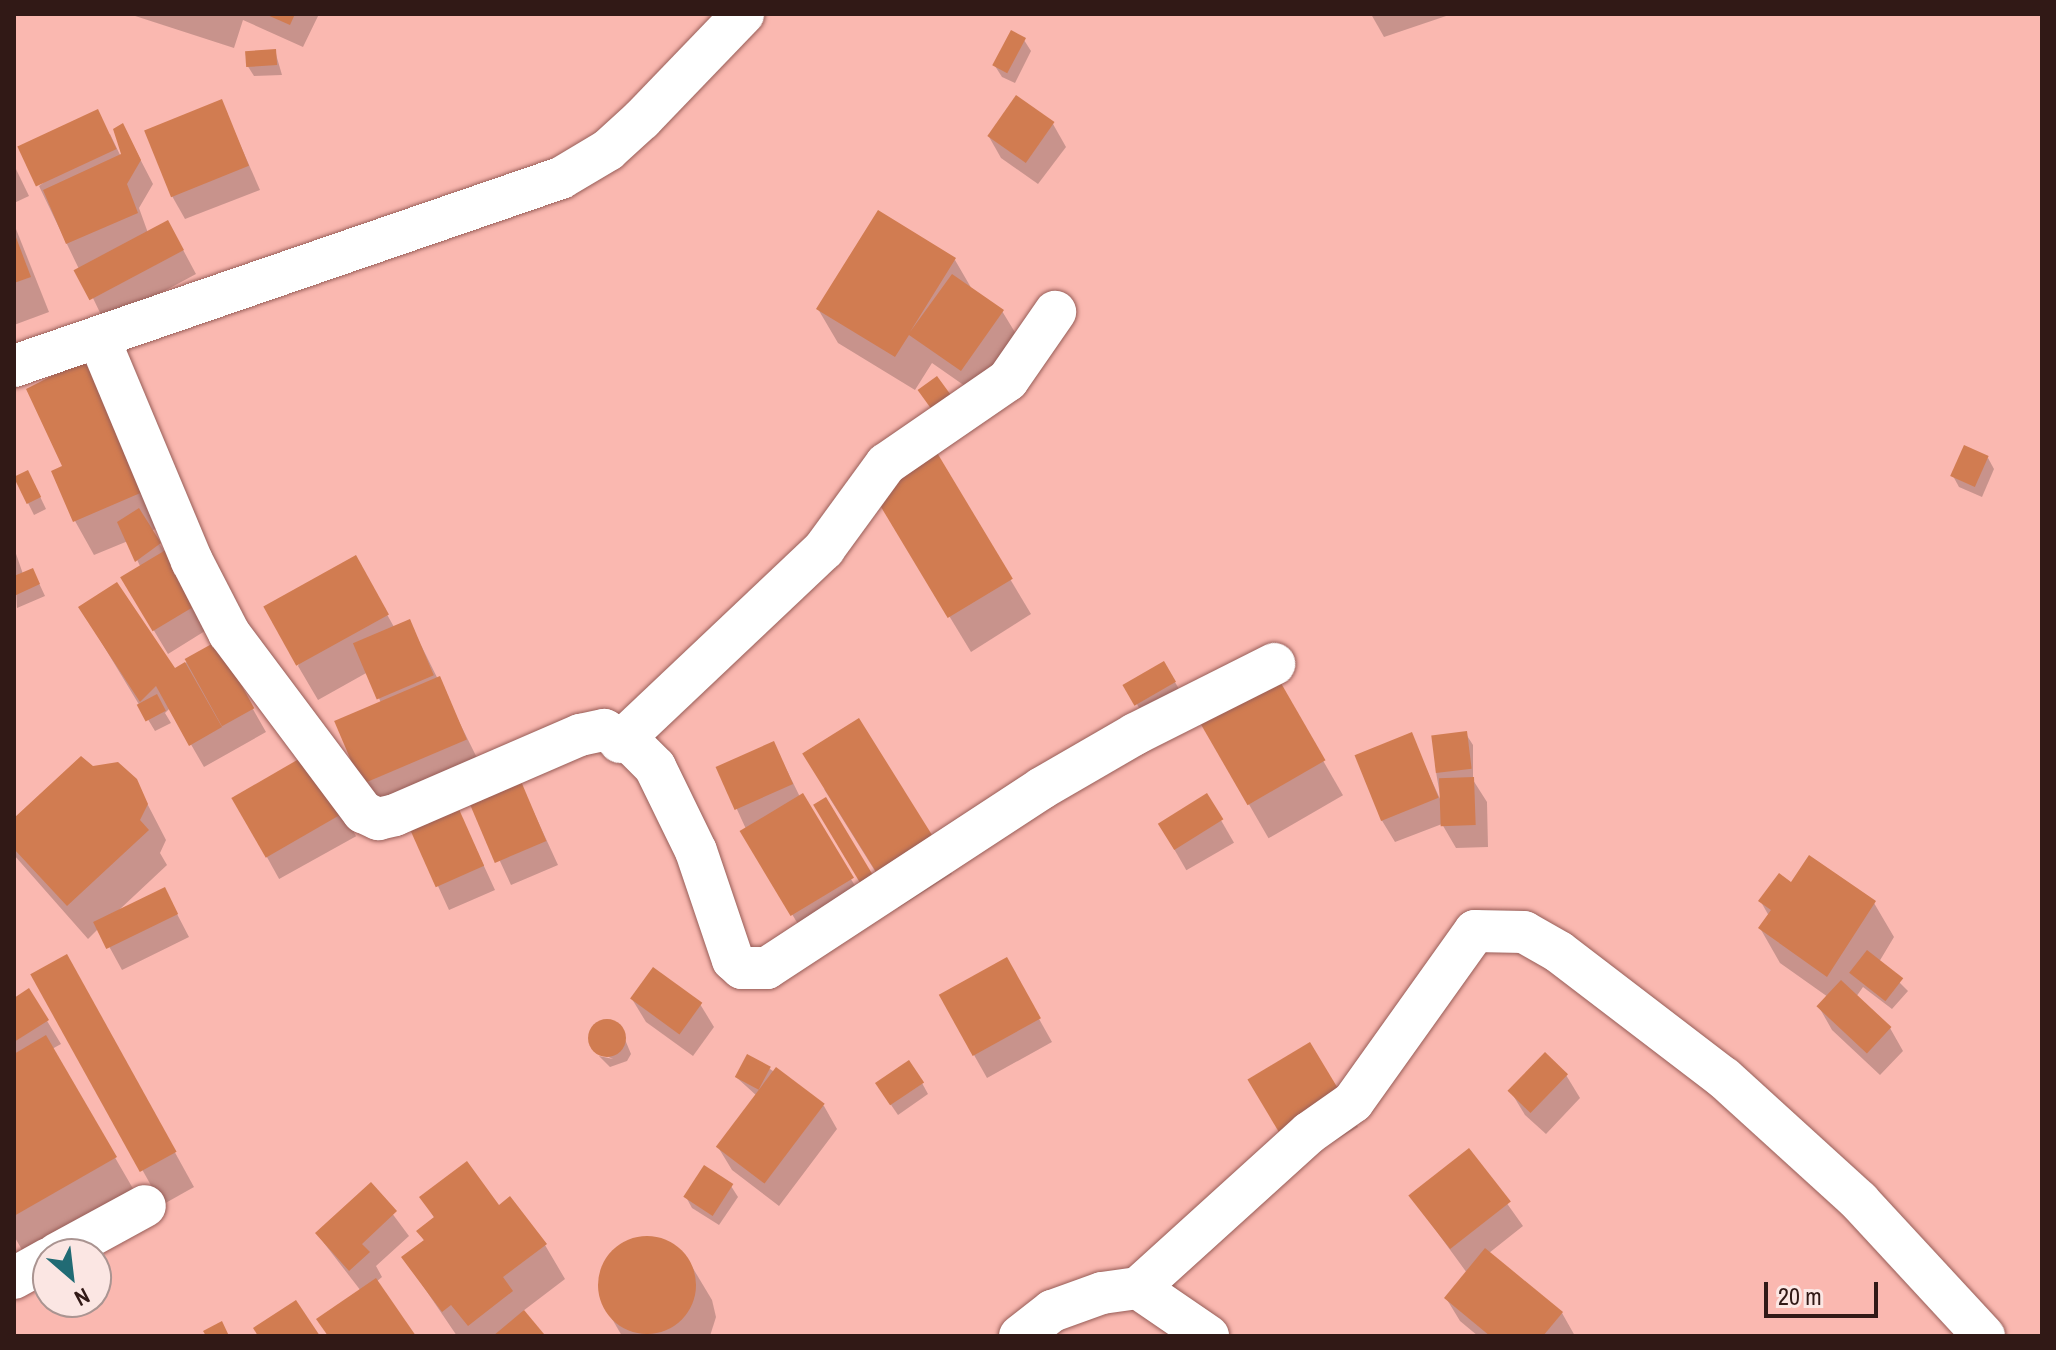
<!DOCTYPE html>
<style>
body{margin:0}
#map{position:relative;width:2056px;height:1350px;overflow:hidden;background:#fab8b0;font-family:"Archivo Narrow",sans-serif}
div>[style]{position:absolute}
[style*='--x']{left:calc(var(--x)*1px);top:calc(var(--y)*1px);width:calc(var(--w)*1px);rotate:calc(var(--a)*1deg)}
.shadow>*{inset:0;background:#0003;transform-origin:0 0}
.building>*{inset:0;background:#d17c51;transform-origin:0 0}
.round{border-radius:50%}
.roads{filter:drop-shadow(0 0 2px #975d57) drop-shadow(0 0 2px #975d57)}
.minor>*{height:42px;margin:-21px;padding:0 21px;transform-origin:21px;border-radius:21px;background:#fff}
span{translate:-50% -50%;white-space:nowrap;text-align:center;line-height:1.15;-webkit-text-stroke:6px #fbe6e3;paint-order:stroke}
.frame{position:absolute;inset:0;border:16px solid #311916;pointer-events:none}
.north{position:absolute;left:32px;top:1238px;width:80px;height:80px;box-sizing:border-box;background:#fbe6e3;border:2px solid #aa9491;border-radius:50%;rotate:152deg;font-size:22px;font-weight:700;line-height:32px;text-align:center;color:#311916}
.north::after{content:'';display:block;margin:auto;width:28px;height:36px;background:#216b74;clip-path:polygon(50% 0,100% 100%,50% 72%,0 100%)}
.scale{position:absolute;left:1764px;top:1282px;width:114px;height:36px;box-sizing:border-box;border:4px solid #311916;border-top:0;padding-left:10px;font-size:24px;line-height:28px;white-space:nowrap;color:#311916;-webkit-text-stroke:6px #fbe6e3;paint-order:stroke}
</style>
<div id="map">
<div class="shadow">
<i style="clip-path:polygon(129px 14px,319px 14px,303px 47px,243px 20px,234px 48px)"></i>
<i style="clip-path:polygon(1371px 14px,1452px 14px,1384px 37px)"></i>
<i style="clip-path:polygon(1024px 40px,1031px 51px,1015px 83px,1002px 77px,995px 66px)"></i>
<i style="clip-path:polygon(275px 51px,282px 75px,254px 76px,247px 65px)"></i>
<i style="clip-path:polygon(221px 101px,260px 190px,185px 219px,172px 196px)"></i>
<i style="clip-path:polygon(1053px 124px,1066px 147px,1038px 184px,1001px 158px,988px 135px)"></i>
<i style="clip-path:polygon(123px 126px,153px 184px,139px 208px,148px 233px,181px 246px,196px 274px,105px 323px,39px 186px,110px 134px,122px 159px)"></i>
<i style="clip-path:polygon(14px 165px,29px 196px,14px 203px)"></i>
<i style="clip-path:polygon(14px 224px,49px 312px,14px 325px)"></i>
<i style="clip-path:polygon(955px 260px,973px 291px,1002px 311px,1016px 334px,975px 393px,932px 363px,915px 390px,838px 343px,818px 309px)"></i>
<i style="clip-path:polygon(106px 395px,164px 525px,151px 531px,213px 626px,168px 654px,123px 579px,141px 568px,128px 541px,94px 555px,75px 521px,64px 467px)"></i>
<i style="clip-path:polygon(932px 449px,1031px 614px,971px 652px,891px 520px)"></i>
<i style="clip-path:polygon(1988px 458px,1994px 469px,1982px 497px,1959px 487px,1953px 476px)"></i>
<i style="clip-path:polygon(16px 479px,34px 484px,46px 509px,34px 515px)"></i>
<i style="clip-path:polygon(14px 548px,23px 574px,38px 581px,45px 596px,17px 608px)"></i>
<i style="clip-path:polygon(355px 557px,394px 627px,409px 621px,485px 774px,511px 763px,558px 865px,511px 885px,464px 784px,449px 790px,495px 890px,449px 910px,403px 810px,383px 818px,364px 784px,381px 703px,368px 672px,318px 700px,298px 666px)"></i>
<i style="clip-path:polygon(94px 630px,174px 670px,216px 644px,266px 732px,204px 767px,170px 708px,165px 713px,171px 723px,155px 731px)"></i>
<i style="left:1164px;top:663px;width:34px;height:44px;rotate:60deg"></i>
<i style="left:1273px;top:674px;width:140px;height:86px;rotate:60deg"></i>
<i style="clip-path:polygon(1466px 734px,1473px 745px,1473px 780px,1487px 802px,1488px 847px,1456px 848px,1442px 824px,1395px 842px,1381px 819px,1411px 735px,1441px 801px,1436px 772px)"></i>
<i style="clip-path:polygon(774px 744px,800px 797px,872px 913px,813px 949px,763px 866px,718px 768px)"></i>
<i style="left:311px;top:755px;width:93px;height:88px;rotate:61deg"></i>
<i style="clip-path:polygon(92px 768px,135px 780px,166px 840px,160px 853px,167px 865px,119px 910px,164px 889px,189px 937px,122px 970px,99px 928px,88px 939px,14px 855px,14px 821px)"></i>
<i style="clip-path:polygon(824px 789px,933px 840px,952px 874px,898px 908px)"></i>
<i style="left:1207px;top:796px;width:54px;height:55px;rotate:60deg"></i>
<i style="clip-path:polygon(1791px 885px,1874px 903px,1894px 937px,1879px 962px,1908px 991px,1892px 1009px,1863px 987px,1856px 997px,1890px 1028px,1903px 1051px,1880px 1075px,1832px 1030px,1819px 1007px,1828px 997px,1780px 963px,1760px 928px,1769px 916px,1761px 902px)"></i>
<i style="clip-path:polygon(1006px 960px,1052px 1042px,987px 1078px,974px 1055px)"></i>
<i style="clip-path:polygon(33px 975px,86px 991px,194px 1187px,162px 1205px)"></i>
<i style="clip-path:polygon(29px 991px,61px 1044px,52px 1049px,135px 1192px,25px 1255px,14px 1236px,14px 1000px)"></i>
<i style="clip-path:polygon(632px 999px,700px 1004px,714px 1027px,693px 1056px,646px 1022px)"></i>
<i style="clip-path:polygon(612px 1021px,619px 1025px,631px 1054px,627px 1061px,610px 1067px,599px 1056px,613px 1059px,596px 1051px,591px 1034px,595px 1026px)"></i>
<i style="clip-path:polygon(1309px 1045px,1358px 1127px,1298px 1163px)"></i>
<i style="clip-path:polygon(770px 1069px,824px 1106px,837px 1129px,779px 1206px,732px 1170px,718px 1147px,757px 1096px,736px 1077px)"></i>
<i style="clip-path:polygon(1566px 1075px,1580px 1098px,1546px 1134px,1525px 1115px,1511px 1092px)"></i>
<i style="clip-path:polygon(922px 1083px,928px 1094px,898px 1115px,885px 1096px)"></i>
<i style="clip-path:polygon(1469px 1150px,1523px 1226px,1489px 1253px,1562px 1313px,1575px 1336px,1478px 1336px,1460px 1321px,1446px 1298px,1467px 1273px,1410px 1195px)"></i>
<i style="clip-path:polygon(371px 1185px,409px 1236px,376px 1266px,382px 1277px,376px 1282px,414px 1336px,328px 1336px,361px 1291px,317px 1234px)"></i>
<i style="clip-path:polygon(731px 1186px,738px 1197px,719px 1225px,692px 1208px,686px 1197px)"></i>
<i style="clip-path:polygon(422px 1197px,499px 1207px,545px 1245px,565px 1279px,523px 1311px,543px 1336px,457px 1336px,404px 1258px,425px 1242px,418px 1231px,435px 1219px)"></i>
<i style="clip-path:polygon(635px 1239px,668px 1242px,691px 1265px,712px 1300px,716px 1317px,710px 1336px,622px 1336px,604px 1305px,601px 1273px,620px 1246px)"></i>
</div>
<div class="building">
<i style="clip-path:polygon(265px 14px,295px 14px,290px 25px)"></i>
<i style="left:1011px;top:30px;width:17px;height:40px;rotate:28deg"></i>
<i style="left:276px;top:49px;width:16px;height:31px;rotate:86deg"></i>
<i style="left:1016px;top:95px;width:47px;height:50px;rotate:35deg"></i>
<i style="left:222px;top:99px;width:72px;height:84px;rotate:68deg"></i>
<i style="left:98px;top:109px;width:44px;height:89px;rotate:65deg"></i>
<i style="clip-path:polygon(123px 123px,141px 160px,127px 184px,138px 213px,66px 244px,43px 190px,121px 154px,113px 129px)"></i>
<i style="clip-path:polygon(878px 210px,956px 258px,910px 332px,952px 274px,1004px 310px,961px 371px,909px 335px,895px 357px,816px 309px)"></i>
<i style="left:168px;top:220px;width:34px;height:107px;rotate:62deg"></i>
<i style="clip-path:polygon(14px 232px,31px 277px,14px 283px)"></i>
<i style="clip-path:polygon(87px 358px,145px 491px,73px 522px,51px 471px,62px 466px,26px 389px)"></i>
<i style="left:937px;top:376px;width:36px;height:24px;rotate:54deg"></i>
<i style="left:1964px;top:445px;width:27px;height:34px;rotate:24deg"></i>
<i style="left:933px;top:446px;width:155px;height:76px;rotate:59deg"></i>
<i style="left:28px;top:470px;width:30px;height:16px;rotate:64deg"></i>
<i style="clip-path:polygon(139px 508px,161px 543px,135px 562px,117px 522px)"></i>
<i style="left:169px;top:548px;width:63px;height:57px;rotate:59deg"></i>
<i style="left:356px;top:555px;width:68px;height:106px;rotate:61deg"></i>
<i style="clip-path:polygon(33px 568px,40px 584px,14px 596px,14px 576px)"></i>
<i style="clip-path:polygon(117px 582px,175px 668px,185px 662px,222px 727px,189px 746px,156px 686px,140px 702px,78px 607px)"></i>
<i style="left:410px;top:619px;width:61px;height:62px;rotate:67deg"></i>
<i style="left:217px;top:641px;width:77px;height:37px;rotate:61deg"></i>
<i style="left:1164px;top:661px;width:24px;height:48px;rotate:60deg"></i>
<i style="left:1274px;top:671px;width:103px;height:90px;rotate:60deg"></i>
<i style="left:440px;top:676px;width:69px;height:115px;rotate:67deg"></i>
<i style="left:157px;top:694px;width:19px;height:23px;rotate:62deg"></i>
<i style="left:859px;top:718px;width:142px;height:67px;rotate:58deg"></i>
<i style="left:1467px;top:731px;width:38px;height:36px;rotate:83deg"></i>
<i style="left:1412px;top:732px;width:71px;height:62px;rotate:68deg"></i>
<i style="left:774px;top:741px;width:47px;height:64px;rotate:66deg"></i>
<i style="left:311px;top:752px;width:69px;height:92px;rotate:60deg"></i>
<i style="clip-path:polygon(81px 756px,93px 766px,118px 762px,137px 779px,148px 804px,140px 820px,149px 830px,67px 906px,14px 849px,14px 818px)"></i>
<i style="left:512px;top:760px;width:88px;height:56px;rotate:67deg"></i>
<i style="left:1474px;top:777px;width:48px;height:35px;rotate:88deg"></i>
<i style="left:450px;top:789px;width:84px;height:53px;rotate:66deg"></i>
<i style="left:803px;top:793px;width:99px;height:74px;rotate:59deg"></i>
<i style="left:1207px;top:793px;width:31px;height:58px;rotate:58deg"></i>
<i style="left:826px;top:797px;width:91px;height:15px;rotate:59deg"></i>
<i style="clip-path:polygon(1809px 855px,1876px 901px,1827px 977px,1758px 928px,1771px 910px,1758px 901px,1779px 873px,1791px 882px)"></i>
<i style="left:165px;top:887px;width:30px;height:80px;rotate:64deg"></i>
<i style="left:1867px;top:950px;width:46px;height:29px;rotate:38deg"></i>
<i style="left:67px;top:954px;width:226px;height:42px;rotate:61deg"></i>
<i style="left:1007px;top:957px;width:70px;height:78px;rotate:61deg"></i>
<i style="left:653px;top:967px;width:61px;height:39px;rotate:36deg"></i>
<i style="left:1841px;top:980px;width:69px;height:36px;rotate:43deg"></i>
<i style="clip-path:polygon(29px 988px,49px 1020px,14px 1042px,14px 998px)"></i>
<i class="round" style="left:588px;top:1019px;width:38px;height:38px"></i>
<i style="clip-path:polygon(46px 1035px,117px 1157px,14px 1216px,14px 1054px)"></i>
<i style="left:1310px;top:1042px;width:71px;height:73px;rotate:59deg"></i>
<i style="left:1545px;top:1052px;width:32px;height:54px;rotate:44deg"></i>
<i style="left:747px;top:1054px;width:27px;height:26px;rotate:28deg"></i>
<i style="left:909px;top:1060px;width:27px;height:41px;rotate:56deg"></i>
<i style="left:776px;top:1067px;width:61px;height:100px;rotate:37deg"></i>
<i style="left:1469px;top:1148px;width:68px;height:77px;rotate:52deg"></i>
<i style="clip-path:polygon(467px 1161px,499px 1205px,510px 1196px,547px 1244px,503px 1277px,513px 1291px,468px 1326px,451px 1305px,442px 1312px,401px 1257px,424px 1240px,416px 1231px,434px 1217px,419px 1197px)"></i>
<i style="left:704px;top:1165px;width:35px;height:38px;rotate:33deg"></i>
<i style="clip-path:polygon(371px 1182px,397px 1211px,362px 1244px,370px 1252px,349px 1271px,315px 1233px)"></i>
<i class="round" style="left:598px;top:1236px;width:98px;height:98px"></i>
<i style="clip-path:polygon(1485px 1248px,1563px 1312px,1543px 1336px,1490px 1336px,1444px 1298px)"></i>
<i style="clip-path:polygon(376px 1278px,416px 1336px,328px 1336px,316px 1319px)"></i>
<i style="clip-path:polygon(296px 1300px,320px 1336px,258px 1336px,253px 1328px)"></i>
<i style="clip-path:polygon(524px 1310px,544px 1334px,493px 1336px)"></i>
<i style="clip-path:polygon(222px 1321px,229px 1336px,206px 1336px,203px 1331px)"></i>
</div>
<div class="roads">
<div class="minor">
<i style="--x:99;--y:339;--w:241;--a:67.3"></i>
<i style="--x:192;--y:561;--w:81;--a:62.8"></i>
<i style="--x:229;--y:633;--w:224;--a:53.2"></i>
<i style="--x:363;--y:812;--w:17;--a:25"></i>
<i style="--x:378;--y:819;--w:17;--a:-13"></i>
<i style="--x:395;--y:815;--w:202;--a:-23.4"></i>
<i style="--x:580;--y:735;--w:25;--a:-12"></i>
<i style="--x:604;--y:730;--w:34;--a:28"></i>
<i style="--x:634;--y:746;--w:30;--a:45"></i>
<i style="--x:655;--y:767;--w:93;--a:64"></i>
<i style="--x:696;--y:851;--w:115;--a:71.3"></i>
<i style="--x:733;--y:960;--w:12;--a:42"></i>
<i style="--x:742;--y:968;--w:25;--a:0"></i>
<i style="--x:767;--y:968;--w:329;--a:-33.2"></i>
<i style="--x:1042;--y:788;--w:108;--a:-30.1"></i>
<i style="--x:1135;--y:734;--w:156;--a:-26.7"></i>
<i style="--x:14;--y:366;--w:578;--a:-18.97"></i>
<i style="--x:561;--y:178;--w:55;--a:-30.8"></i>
<i style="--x:608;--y:150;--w:46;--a:-42.4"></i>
<i style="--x:642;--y:119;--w:146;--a:-46.1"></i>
<i style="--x:620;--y:742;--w:281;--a:-43.4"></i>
<i style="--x:824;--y:549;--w:105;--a:-53.9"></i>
<i style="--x:886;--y:464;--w:148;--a:-34.5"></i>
<i style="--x:1008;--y:380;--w:83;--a:-55.3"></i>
<i style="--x:57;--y:1254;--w:100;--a:-28.6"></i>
<i style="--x:14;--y:1278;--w:39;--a:-29"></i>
<i style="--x:1138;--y:1288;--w:85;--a:34.4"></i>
<i style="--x:1020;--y:1336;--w:41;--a:-38"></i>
<i style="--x:1052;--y:1311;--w:53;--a:-19.8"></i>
<i style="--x:1102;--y:1293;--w:36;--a:-8"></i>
<i style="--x:1138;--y:1288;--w:231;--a:-42.2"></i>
<i style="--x:1309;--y:1133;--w:54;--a:-35.2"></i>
<i style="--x:1353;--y:1102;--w:210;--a:-54.5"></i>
<i style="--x:1475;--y:931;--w:49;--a:1.2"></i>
<i style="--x:1524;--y:932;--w:40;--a:29.7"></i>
<i style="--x:1559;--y:952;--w:208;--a:37.4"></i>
<i style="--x:1724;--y:1078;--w:183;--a:42.3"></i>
<i style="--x:1859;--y:1201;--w:184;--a:47.2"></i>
</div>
</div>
<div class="frame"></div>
<div class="north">N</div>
<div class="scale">20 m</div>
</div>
